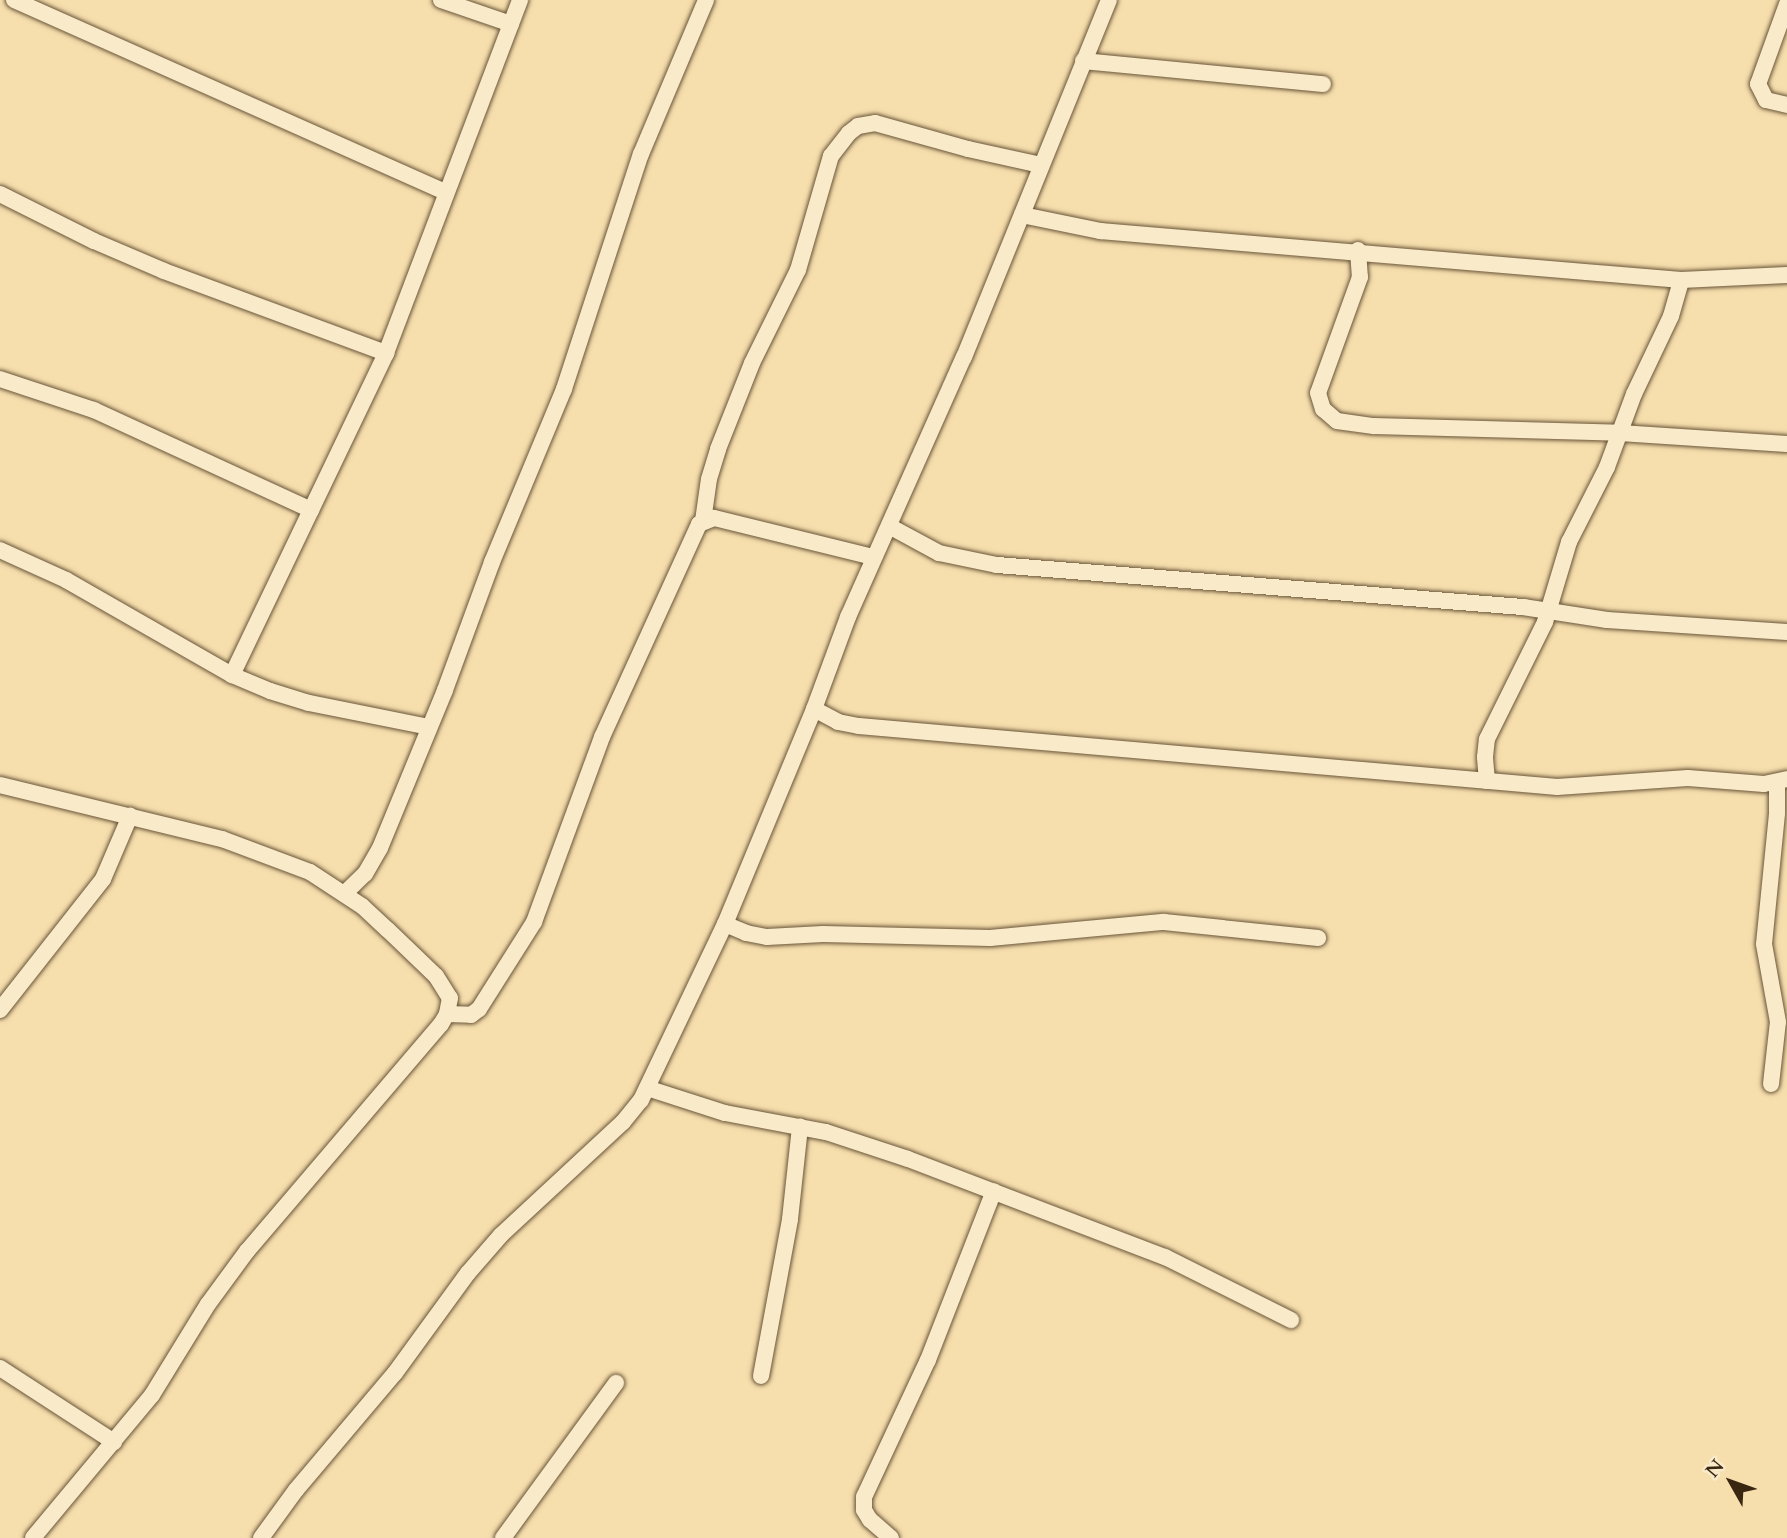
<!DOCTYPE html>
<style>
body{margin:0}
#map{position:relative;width:1787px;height:1538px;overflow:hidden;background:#f6dead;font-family:Cardo,serif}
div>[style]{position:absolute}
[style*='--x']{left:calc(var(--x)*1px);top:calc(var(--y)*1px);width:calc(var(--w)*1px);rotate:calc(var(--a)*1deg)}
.roads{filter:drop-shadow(0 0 2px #695538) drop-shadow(0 0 2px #695538)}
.minor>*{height:16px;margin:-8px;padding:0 8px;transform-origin:8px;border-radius:8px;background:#f9eaca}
span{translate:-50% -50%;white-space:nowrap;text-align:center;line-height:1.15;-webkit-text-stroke:7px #f9eaca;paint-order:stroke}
.north{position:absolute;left:1696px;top:1447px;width:70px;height:70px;-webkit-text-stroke:5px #f9eaca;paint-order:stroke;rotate:310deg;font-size:19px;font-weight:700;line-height:28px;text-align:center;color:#3a2711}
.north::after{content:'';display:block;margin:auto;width:24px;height:32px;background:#3a2711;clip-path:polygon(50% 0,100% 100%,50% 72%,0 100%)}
</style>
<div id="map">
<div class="roads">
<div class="minor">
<i style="--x:14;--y:0;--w:472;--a:24"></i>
<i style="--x:441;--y:0;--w:74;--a:18.9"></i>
<i style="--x:1787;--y:4;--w:85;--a:109.9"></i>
<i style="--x:1758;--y:84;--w:18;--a:63"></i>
<i style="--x:1766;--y:100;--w:22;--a:13"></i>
<i style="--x:1083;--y:61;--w:241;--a:5.5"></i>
<i style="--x:0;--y:194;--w:105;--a:26.6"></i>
<i style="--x:94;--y:241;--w:76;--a:23.2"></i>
<i style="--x:164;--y:271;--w:237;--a:20.3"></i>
<i style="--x:1022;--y:215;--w:80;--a:11.6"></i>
<i style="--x:1100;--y:231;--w:583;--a:4.82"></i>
<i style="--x:1681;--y:280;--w:106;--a:-2.7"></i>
<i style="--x:1358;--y:250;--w:27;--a:86"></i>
<i style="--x:1360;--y:277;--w:123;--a:109.9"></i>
<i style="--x:1318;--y:393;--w:17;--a:73"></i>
<i style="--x:1323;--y:409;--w:18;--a:41"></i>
<i style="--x:1337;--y:421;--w:37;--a:8"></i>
<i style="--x:1374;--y:426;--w:246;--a:1.6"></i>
<i style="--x:1620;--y:433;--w:167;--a:3.8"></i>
<i style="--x:0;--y:379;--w:99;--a:18.3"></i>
<i style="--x:94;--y:410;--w:239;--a:24.7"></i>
<i style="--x:703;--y:521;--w:42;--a:-81.9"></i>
<i style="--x:709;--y:479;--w:31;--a:-73"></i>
<i style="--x:718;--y:449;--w:92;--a:-68.4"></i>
<i style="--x:752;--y:363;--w:104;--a:-63.7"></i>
<i style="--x:798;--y:270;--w:119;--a:-73.9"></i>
<i style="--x:831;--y:156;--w:29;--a:-52"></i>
<i style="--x:849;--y:133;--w:11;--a:-38"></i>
<i style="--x:858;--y:126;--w:17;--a:-10"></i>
<i style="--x:875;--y:123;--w:97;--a:15.6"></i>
<i style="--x:968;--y:149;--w:75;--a:12.4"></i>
<i style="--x:889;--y:526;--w:57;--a:28.4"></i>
<i style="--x:939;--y:553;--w:59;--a:11.7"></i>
<i style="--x:997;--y:565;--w:528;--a:4.57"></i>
<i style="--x:1523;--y:607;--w:85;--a:8.8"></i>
<i style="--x:1607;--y:620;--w:180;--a:3.8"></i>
<i style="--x:0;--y:550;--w:72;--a:24.4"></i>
<i style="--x:66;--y:580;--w:191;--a:29.8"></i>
<i style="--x:232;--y:675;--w:41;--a:22.8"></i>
<i style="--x:270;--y:691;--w:41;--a:17.1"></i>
<i style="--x:309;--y:703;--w:122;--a:11.3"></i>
<i style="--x:232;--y:675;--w:357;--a:-64.4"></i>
<i style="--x:386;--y:353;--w:378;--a:-69.2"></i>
<i style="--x:814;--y:709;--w:27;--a:28"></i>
<i style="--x:838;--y:722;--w:21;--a:11"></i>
<i style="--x:859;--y:726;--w:701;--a:4.99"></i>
<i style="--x:1557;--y:787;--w:131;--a:-3.9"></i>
<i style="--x:1688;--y:778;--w:76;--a:4.5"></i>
<i style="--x:1764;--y:784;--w:24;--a:-12"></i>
<i style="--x:1487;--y:781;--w:24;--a:-95"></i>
<i style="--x:1485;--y:757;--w:18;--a:-84"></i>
<i style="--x:1487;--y:739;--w:131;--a:-63.6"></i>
<i style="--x:1545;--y:622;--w:84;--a:-73.3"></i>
<i style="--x:1569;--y:542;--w:84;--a:-63.1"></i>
<i style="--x:1607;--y:467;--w:78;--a:-69.7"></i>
<i style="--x:1634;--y:394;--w:86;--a:-64.6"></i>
<i style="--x:1671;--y:316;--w:37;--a:-74"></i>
<i style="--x:0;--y:785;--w:228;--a:13.7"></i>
<i style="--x:222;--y:839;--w:94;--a:20.6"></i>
<i style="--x:310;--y:872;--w:62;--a:33.2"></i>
<i style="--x:362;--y:906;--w:35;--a:43"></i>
<i style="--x:388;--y:930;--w:66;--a:43.8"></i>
<i style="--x:436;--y:976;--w:26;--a:58"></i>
<i style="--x:450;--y:998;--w:16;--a:101"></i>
<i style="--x:447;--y:1014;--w:12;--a:121"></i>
<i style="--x:441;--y:1024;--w:299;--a:130.5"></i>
<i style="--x:247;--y:1251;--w:66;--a:126.3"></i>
<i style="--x:208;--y:1304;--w:107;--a:121.6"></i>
<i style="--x:152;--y:1395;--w:186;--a:129.8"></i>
<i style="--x:344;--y:894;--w:29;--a:-44"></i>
<i style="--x:365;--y:874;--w:30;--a:-60"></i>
<i style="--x:380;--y:848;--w:171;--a:-67.6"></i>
<i style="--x:445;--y:690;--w:136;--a:-69.8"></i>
<i style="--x:492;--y:562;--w:187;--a:-67.4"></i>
<i style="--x:564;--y:389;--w:247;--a:-71.9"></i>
<i style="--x:641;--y:154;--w:167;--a:-67.1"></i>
<i style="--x:725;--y:924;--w:23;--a:23"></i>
<i style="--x:746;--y:933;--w:21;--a:11"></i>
<i style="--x:767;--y:937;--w:56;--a:-3.1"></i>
<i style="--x:823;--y:934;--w:167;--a:1.4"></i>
<i style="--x:990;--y:938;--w:175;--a:-5.3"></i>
<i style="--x:1164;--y:922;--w:155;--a:5.9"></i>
<i style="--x:0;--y:1010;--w:167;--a:-51.8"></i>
<i style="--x:103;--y:879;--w:69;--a:-66.8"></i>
<i style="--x:447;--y:1014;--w:24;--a:2"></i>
<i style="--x:471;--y:1015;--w:10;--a:-37"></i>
<i style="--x:479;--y:1009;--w:103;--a:-57.7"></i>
<i style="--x:534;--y:922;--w:197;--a:-69.8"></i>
<i style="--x:602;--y:737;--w:234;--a:-65.5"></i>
<i style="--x:699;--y:524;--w:16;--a:-22"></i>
<i style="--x:714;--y:518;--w:164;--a:13.8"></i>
<i style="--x:1771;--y:1084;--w:62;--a:-83.6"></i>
<i style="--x:1778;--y:1022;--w:79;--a:-100.2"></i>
<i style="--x:1764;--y:944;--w:132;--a:-84.3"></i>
<i style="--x:1777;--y:813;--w:30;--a:-90"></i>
<i style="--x:647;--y:1088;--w:82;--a:17.8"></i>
<i style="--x:725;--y:1113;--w:103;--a:10.7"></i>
<i style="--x:826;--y:1132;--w:86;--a:18.2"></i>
<i style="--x:908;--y:1159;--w:275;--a:20.9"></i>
<i style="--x:1165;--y:1257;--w:141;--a:26.6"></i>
<i style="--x:0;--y:1368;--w:136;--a:33"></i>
<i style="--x:761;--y:1376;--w:160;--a:-79.5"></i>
<i style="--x:790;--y:1219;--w:93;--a:-83.8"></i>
<i style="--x:261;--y:1538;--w:59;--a:-53.9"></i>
<i style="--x:296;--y:1490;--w:153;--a:-49.8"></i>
<i style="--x:395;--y:1373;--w:124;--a:-53.9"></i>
<i style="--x:468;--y:1273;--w:50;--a:-49"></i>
<i style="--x:501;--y:1235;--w:166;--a:-42.8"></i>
<i style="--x:623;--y:1122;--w:28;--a:-51"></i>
<i style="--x:641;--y:1100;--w:195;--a:-64.5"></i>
<i style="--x:725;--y:924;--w:233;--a:-67.5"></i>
<i style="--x:814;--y:709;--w:98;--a:-69.7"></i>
<i style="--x:848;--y:617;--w:285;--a:-66"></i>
<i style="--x:964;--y:357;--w:385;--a:-67.9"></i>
<i style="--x:503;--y:1538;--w:192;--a:-53.9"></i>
<i style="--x:891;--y:1538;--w:28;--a:-139"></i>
<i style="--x:870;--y:1520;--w:12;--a:-121"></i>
<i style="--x:864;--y:1510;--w:13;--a:-90"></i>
<i style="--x:864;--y:1497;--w:151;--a:-65"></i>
<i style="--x:928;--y:1360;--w:181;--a:-68.7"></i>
</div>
</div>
<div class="north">N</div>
</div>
